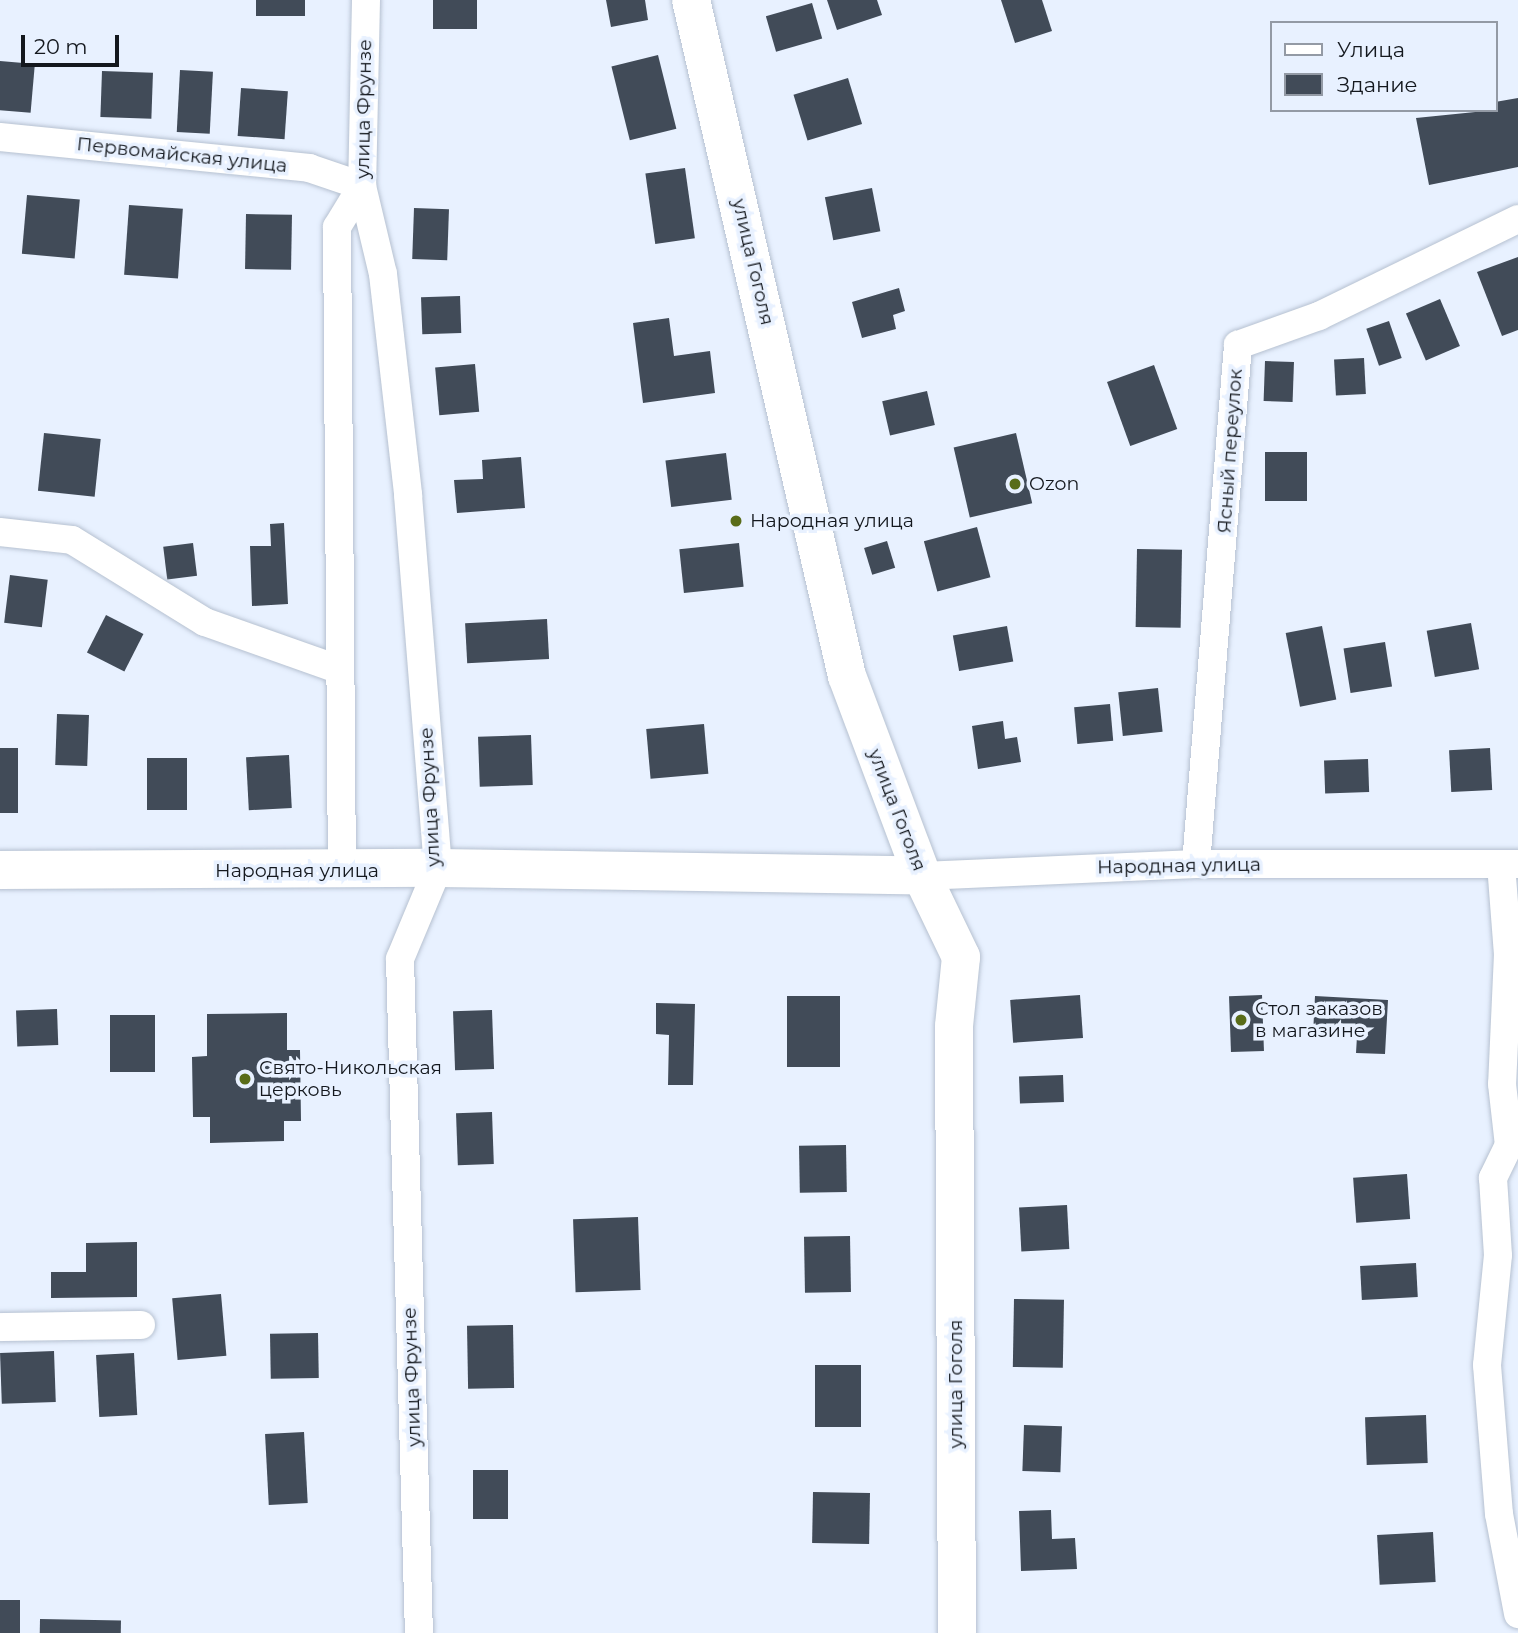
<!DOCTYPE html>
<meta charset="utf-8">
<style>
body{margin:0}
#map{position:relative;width:1518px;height:1633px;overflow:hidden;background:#e8f1ff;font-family:Montserrat,sans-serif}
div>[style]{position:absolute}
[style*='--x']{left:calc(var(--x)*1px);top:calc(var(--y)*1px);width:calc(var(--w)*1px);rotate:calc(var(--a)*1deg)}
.building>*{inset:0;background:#414b58;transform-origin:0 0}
.roads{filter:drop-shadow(0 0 2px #b6c1d1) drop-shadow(0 0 2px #b6c1d1)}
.street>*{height:28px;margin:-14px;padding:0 14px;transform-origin:14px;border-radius:14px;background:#fff}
.secondary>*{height:38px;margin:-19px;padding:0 19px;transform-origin:19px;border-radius:19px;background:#fff}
.primary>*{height:38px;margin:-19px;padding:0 19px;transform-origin:19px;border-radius:19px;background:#fff}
.dots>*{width:19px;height:19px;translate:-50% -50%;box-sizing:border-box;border:4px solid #e8f1ff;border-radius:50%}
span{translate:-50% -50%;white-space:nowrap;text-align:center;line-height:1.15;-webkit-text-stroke:7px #e8f1ff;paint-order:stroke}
.street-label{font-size:19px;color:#14181e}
.poi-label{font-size:19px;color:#14181e}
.left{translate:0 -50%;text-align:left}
.legend{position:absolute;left:1270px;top:21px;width:228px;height:91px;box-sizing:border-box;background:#e8f1ff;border:2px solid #939aa5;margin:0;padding:9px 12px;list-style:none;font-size:21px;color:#14181e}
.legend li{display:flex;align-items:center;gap:14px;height:35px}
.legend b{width:35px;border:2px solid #939aa5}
.scale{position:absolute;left:21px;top:35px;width:98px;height:32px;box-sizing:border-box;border:4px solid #14181e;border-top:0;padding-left:9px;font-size:21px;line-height:24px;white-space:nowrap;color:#14181e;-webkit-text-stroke:5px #e8f1ff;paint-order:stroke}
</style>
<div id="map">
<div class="building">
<i style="left:256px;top:0;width:49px;height:16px"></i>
<i style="left:433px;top:0;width:44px;height:29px"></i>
<i style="clip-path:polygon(606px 0,645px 0,648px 20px,611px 27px)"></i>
<i style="clip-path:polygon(827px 0,877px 0,882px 15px,837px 30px)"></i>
<i style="clip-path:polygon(1001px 0,1042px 0,1052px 31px,1015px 43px)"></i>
<i style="left:812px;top:3px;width:37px;height:48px;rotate:74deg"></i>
<i style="left:658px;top:55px;width:76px;height:48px;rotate:76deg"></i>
<i style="left:0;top:61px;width:35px;height:49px;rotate:5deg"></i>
<i style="left:180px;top:70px;width:33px;height:62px;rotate:3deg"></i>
<i style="left:102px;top:71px;width:51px;height:46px;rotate:2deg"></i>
<i style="left:848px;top:78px;width:48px;height:57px;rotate:73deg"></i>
<i style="left:241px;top:88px;width:47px;height:48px;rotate:4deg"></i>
<i style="clip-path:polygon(1518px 98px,1518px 167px,1429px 185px,1416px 118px,1495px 110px,1495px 102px)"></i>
<i style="left:685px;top:168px;width:71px;height:40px;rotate:82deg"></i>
<i style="left:872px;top:188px;width:44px;height:48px;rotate:79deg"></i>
<i style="left:27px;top:195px;width:53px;height:59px;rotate:5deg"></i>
<i style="left:129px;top:205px;width:54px;height:70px;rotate:4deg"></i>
<i style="left:414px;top:208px;width:35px;height:51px;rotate:2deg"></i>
<i style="left:246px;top:214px;width:46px;height:55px;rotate:1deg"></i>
<i style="clip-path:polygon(1518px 257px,1518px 330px,1502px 336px,1477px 272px)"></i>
<i style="clip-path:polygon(899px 288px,905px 311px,893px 315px,896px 329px,862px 338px,852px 302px)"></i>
<i style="left:460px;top:296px;width:37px;height:39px;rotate:88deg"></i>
<i style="left:1440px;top:299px;width:51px;height:37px;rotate:67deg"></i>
<i style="clip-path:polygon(669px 318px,674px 356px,710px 351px,715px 393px,643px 403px,633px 323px)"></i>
<i style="left:1389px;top:321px;width:39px;height:24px;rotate:71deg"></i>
<i style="left:1364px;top:358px;width:36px;height:30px;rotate:87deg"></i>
<i style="left:1265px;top:361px;width:29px;height:40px;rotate:2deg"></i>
<i style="left:475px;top:364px;width:48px;height:40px;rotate:85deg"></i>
<i style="left:1154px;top:365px;width:68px;height:50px;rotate:70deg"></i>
<i style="left:927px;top:391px;width:35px;height:46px;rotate:77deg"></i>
<i style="left:44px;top:433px;width:57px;height:58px;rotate:6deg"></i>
<i style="left:1016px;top:433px;width:72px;height:64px;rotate:77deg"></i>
<i style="left:1265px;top:452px;width:42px;height:49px"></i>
<i style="left:726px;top:453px;width:47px;height:61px;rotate:83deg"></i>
<i style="clip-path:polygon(521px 457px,525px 508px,457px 513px,454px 480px,483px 479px,482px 460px)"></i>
<i style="clip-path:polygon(284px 523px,288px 604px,252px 606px,250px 546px,271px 546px,270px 524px)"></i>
<i style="left:977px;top:527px;width:52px;height:55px;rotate:75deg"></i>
<i style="left:887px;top:541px;width:28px;height:24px;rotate:73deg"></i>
<i style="left:193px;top:543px;width:33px;height:30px;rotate:83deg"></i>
<i style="left:739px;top:543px;width:44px;height:60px;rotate:84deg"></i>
<i style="left:1137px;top:549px;width:45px;height:78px;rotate:1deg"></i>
<i style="left:10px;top:575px;width:38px;height:48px;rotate:7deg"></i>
<i style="left:106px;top:615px;width:42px;height:42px;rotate:27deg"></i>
<i style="left:547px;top:619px;width:40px;height:82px;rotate:87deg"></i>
<i style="left:1471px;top:623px;width:47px;height:45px;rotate:80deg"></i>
<i style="left:1007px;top:626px;width:36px;height:55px;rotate:80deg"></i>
<i style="left:1322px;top:626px;width:75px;height:37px;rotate:79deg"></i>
<i style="left:1385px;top:642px;width:45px;height:42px;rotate:81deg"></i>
<i style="left:1158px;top:688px;width:44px;height:40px;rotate:84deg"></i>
<i style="left:1110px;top:704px;width:37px;height:36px;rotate:85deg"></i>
<i style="left:57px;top:714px;width:32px;height:51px;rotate:2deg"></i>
<i style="clip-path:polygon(1003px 721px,1005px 739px,1017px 737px,1021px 762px,978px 769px,972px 726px)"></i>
<i style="left:704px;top:724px;width:50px;height:58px;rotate:85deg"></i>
<i style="left:531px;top:735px;width:50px;height:53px;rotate:88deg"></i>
<i style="left:18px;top:748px;width:65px;height:18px;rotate:90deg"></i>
<i style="left:1490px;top:748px;width:42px;height:41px;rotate:87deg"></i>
<i style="left:289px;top:755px;width:53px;height:43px;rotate:87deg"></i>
<i style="left:147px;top:758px;width:40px;height:52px"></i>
<i style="left:1368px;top:759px;width:33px;height:44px;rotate:88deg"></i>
<i style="left:1080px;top:995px;width:43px;height:70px;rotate:86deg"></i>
<i style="left:1262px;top:995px;width:56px;height:33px;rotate:88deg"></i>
<i style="left:787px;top:996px;width:53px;height:71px"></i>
<i style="clip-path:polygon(1315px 996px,1388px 1000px,1385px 1054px,1356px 1053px,1357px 1036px,1313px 1034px)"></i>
<i style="clip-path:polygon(656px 1003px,695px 1004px,693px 1085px,668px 1085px,669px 1035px,656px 1034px)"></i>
<i style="left:57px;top:1009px;width:36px;height:41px;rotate:88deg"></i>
<i style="left:492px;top:1010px;width:59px;height:39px;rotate:88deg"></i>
<i style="clip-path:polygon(287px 1013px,287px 1050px,300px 1050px,301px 1121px,284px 1121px,284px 1141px,210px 1143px,210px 1117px,193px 1117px,192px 1057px,207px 1056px,207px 1014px)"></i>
<i style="left:110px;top:1015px;width:45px;height:57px"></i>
<i style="left:1063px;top:1075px;width:27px;height:44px;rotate:88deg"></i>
<i style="left:492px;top:1112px;width:52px;height:36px;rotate:88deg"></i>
<i style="left:846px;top:1145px;width:47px;height:47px;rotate:89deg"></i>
<i style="left:1407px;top:1174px;width:45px;height:54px;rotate:86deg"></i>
<i style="left:1067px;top:1205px;width:44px;height:48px;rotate:87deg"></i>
<i style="left:638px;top:1217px;width:73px;height:65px;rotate:88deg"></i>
<i style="left:850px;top:1236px;width:56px;height:46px;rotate:89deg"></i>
<i style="clip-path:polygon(137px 1242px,137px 1297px,51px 1298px,51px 1272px,86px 1272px,86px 1243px)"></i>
<i style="left:1416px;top:1263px;width:34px;height:56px;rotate:87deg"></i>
<i style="left:221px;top:1294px;width:62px;height:49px;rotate:85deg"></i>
<i style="left:1014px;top:1299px;width:50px;height:68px;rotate:1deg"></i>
<i style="left:513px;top:1325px;width:63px;height:46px;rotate:89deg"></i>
<i style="left:318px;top:1333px;width:45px;height:48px;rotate:89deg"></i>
<i style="left:54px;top:1351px;width:51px;height:54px;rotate:88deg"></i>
<i style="left:134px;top:1353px;width:62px;height:38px;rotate:87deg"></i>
<i style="left:815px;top:1365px;width:46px;height:62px"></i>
<i style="left:1426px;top:1415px;width:48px;height:61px;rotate:88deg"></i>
<i style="left:1024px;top:1425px;width:38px;height:46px;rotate:2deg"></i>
<i style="left:304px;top:1432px;width:71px;height:39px;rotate:87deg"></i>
<i style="left:508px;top:1470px;width:49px;height:35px;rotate:90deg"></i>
<i style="left:813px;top:1492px;width:57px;height:51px;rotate:1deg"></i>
<i style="clip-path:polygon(1051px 1510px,1052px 1539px,1075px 1538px,1077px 1569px,1021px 1571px,1019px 1511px)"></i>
<i style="left:1433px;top:1532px;width:50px;height:56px;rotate:87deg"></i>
<i style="left:0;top:1600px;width:20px;height:33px"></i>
<i style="left:40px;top:1619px;width:81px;height:14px;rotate:1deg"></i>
</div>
<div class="roads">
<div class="street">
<i style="--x:366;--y:0;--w:186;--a:91.2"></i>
<i style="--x:362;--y:186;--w:90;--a:76.6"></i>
<i style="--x:383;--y:274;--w:222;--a:83.5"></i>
<i style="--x:408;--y:495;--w:374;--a:85.4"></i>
<i style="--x:438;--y:868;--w:99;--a:112.7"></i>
<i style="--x:400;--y:959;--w:674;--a:88.39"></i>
<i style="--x:0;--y:137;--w:311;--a:5.7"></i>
<i style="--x:309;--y:168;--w:56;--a:18.8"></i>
<i style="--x:362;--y:186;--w:48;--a:121.4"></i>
<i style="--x:337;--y:227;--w:645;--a:89.56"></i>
<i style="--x:0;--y:532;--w:72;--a:6.3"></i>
<i style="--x:72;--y:540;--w:156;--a:31.7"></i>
<i style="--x:205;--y:622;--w:141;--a:19.5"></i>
<i style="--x:1196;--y:864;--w:521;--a:-85.37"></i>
<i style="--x:1238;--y:345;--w:86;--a:-19.7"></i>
<i style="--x:1319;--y:316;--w:221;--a:-26"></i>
<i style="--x:1501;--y:864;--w:90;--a:85.6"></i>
<i style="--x:1508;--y:954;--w:130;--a:92.6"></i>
<i style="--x:1502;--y:1084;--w:61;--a:83.5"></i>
<i style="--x:1509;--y:1145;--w:37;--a:116"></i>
<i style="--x:1493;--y:1178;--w:77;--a:86.3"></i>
<i style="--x:1498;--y:1255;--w:111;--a:95.7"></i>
<i style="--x:1487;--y:1365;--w:149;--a:85.4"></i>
<i style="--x:1499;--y:1514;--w:102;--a:79.2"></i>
<i style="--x:922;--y:876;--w:274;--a:-2.5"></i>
<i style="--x:1196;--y:864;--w:322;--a:0"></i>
<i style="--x:0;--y:1327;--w:141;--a:-0.8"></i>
</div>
<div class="secondary">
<i style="--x:0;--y:870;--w:438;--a:-0.3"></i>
<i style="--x:438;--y:868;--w:484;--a:0.9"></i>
</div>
<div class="primary">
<i style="--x:691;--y:0;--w:694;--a:77.01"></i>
<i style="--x:847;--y:676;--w:214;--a:69.4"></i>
<i style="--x:922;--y:876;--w:90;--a:64.3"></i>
<i style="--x:961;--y:957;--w:69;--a:95.8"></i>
<i style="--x:954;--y:1026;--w:607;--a:89.72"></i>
</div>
</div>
<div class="dots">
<i style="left:1015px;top:484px;background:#596c19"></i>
<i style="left:736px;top:521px;background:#596c19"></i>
<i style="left:1241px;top:1020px;background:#596c19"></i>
<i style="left:245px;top:1079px;background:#596c19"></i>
</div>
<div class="street-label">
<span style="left:364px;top:109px;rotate:-89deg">улица Фрунзе</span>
<span style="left:182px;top:155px;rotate:6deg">Первомайская улица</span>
<span style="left:753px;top:262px;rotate:77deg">улица Гоголя</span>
<span style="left:1230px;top:451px;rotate:-86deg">Ясный переулок</span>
<span style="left:430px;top:797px;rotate:-93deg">улица Фрунзе</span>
<span style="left:897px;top:810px;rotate:69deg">улица Гоголя</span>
<span style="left:1179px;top:866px;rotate:-1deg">Народная улица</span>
<span style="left:297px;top:871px">Народная улица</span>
<span style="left:412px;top:1377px;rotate:-92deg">улица Фрунзе</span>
<span style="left:956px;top:1384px;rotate:-90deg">улица Гоголя</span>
</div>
<div class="poi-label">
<span class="left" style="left:1029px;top:484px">Ozon</span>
<span class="left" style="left:750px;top:521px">Народная улица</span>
<span class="left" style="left:1255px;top:1020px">Стол заказов<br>в магазине</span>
<span class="left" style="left:259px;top:1079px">Свято-Никольская<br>церковь</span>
</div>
<ul class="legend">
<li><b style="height:9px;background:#fff"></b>Улица</li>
<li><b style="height:19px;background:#414b58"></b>Здание</li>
</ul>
<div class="scale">20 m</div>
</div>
